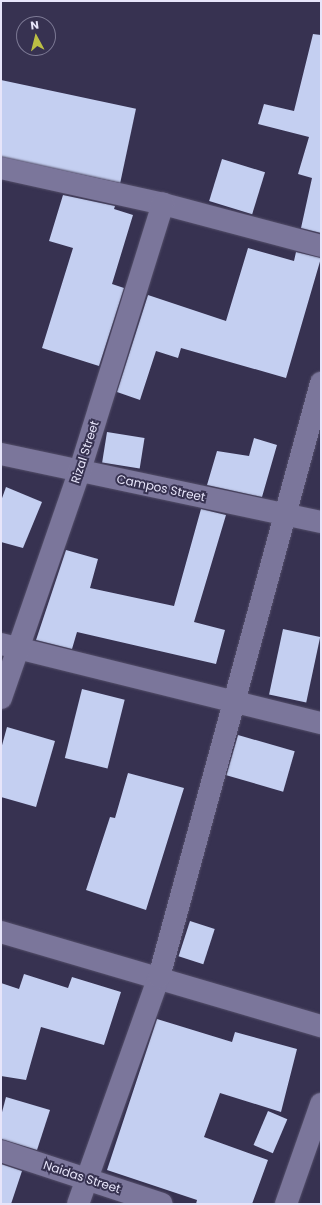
<!DOCTYPE html>
<style>
body{margin:0}
#map{position:relative;width:322px;height:1205px;overflow:hidden;background:#373251;font-family:Poppins,sans-serif}
div>[style]{position:absolute}
[style*='--x']{left:calc(var(--x)*1px);top:calc(var(--y)*1px);width:calc(var(--w)*1px);rotate:calc(var(--a)*1deg)}
.building>*{inset:0;background:#c4cff1;transform-origin:0 0}
.roads{filter:drop-shadow(0 0 1px #534e69) drop-shadow(0 0 1px #534e69)}
.minor>*{height:22px;margin:-11px;padding:0 11px;transform-origin:11px;border-radius:11px;background:#7b769b}
span{translate:-50% -50%;white-space:nowrap;text-align:center;line-height:1.15;-webkit-text-stroke:4px #373251;paint-order:stroke}
.street-label{font-size:12px;color:#e7e5fa}
.frame{position:absolute;inset:0;border:2px solid #e7e5fa;pointer-events:none}
.north{position:absolute;left:16px;top:16px;width:40px;height:40px;box-sizing:border-box;background:#373251;border:1px solid #7d7a95;border-radius:50%;rotate:353deg;font-size:11px;font-weight:700;line-height:16px;text-align:center;color:#e7e5fa}
.north::after{content:'';display:block;margin:auto;width:14px;height:18px;background:#bcbf44;clip-path:polygon(50% 0,100% 100%,50% 72%,0 100%)}
</style>
<div id="map">
<div class="building">
<i style="clip-path:polygon(313px 34px,321px 35px,321px 233px,301px 228px,312px 178px,298px 174px,309px 137px,258px 124px,264px 104px,294px 111px)"></i>
<i style="left:1px;top:80px;width:138px;height:76px;rotate:12deg"></i>
<i style="left:222px;top:159px;width:45px;height:44px;rotate:17deg"></i>
<i style="clip-path:polygon(63px 195px,115px 206px,114px 209px,133px 215px,112px 284px,124px 288px,99px 366px,42px 348px,73px 248px,49px 241px)"></i>
<i style="clip-path:polygon(248px 248px,294px 261px,296px 252px,321px 258px,286px 378px,181px 348px,178px 358px,156px 351px,140px 400px,117px 392px,148px 295px,226px 321px)"></i>
<i style="left:107px;top:432px;width:38px;height:31px;rotate:9deg"></i>
<i style="clip-path:polygon(254px 438px,277px 445px,262px 497px,207px 485px,217px 451px,249px 456px)"></i>
<i style="clip-path:polygon(6px 487px,42px 502px,23px 548px,1px 542px,1px 501px)"></i>
<i style="clip-path:polygon(201px 509px,226px 515px,194px 622px,225px 630px,216px 664px,77px 632px,72px 649px,36px 640px,66px 550px,98px 559px,90px 588px,174px 606px)"></i>
<i style="left:283px;top:629px;width:38px;height:67px;rotate:12deg"></i>
<i style="left:82px;top:689px;width:44px;height:71px;rotate:14deg"></i>
<i style="clip-path:polygon(7px 727px,55px 741px,36px 807px,1px 797px,1px 749px)"></i>
<i style="left:238px;top:735px;width:59px;height:42px;rotate:16deg"></i>
<i style="clip-path:polygon(128px 773px,184px 788px,146px 910px,86px 890px,110px 817px,115px 818px)"></i>
<i style="left:190px;top:921px;width:26px;height:37px;rotate:18deg"></i>
<i style="clip-path:polygon(24px 974px,68px 988px,72px 977px,121px 992px,104px 1045px,41px 1027px,26px 1080px,1px 1076px,1px 983px,19px 989px)"></i>
<i style="clip-path:polygon(157px 1019px,232px 1042px,235px 1032px,297px 1049px,281px 1112px,220px 1093px,204px 1137px,268px 1160px,252px 1204px,196px 1204px,197px 1200px,107px 1170px)"></i>
<i style="clip-path:polygon(6px 1097px,50px 1110px,37px 1150px,1px 1139px,1px 1116px)"></i>
<i style="left:268px;top:1111px;width:21px;height:37px;rotate:23deg"></i>
<i style="clip-path:polygon(1px 1164px,22px 1171px,11px 1204px,1px 1204px)"></i>
</div>
<div class="roads">
<div class="minor">
<i style="--x:1;--y:168;--w:166;--a:12.5"></i>
<i style="--x:163;--y:204;--w:163;--a:14.9"></i>
<i style="--x:1;--y:454;--w:327;--a:12"></i>
<i style="--x:1;--y:644;--w:330;--a:13.9"></i>
<i style="--x:1;--y:698;--w:241;--a:-70.9"></i>
<i style="--x:80;--y:470;--w:279;--a:-72.7"></i>
<i style="--x:1;--y:932;--w:334;--a:16.4"></i>
<i style="--x:1;--y:1151;--w:169;--a:18.2"></i>
<i style="--x:78;--y:1204;--w:241;--a:-70.4"></i>
<i style="--x:159;--y:977;--w:616;--a:-74.74"></i>
<i style="--x:286;--y:1204;--w:106;--a:-70.7"></i>
</div>
</div>
<div class="street-label">
<span style="left:85px;top:452px;rotate:-72deg">Rizal Street</span>
<span style="left:161px;top:488px;rotate:12deg">Campos Street</span>
<span style="left:82px;top:1177px;rotate:18deg">Naidas Street</span>
</div>
<div class="frame"></div>
<div class="north">N</div>
</div>
